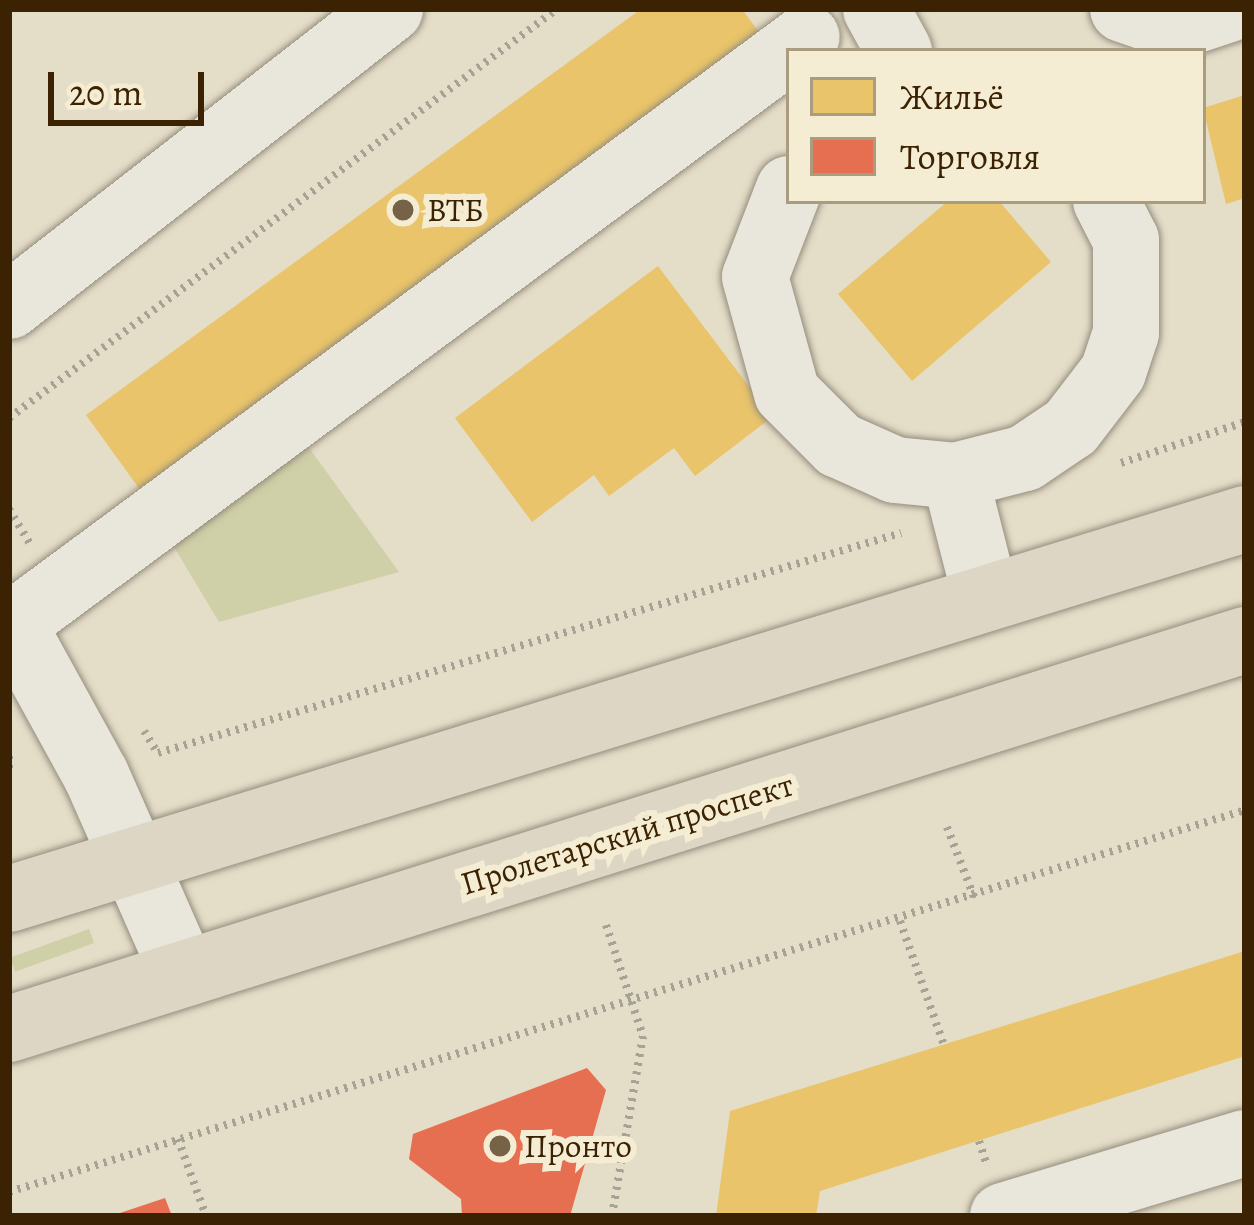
<!DOCTYPE html>
<meta charset="utf-8">
<style>
body{margin:0}
#map{position:relative;width:1254px;height:1225px;overflow:hidden;background:#e4ddc8;font-family:Alegreya,serif}
div>[style]{position:absolute}
[style*='--x']{left:calc(var(--x)*1px);top:calc(var(--y)*1px);width:calc(var(--w)*1px);rotate:calc(var(--a)*1deg)}
.green>*{inset:0;background:#cfcfa8;transform-origin:0 0}
.homes>*{inset:0;background:#e9c46a}
.shops>*{inset:0;background:#e76f51}
.path>*{height:8px;margin-top:-4px;transform-origin:0;background:repeating-linear-gradient(90deg,#a7a296 0 3px,transparent 0 9px)}
.roads{filter:drop-shadow(0 0 3px #968e7e) drop-shadow(0 0 3px #968e7e)}
.minor>*{height:66px;margin:-33px;padding:0 33px;transform-origin:33px;border-radius:33px;background:#e9e6db}
.major>*{height:66px;margin:-33px;padding:0 33px;transform-origin:33px;border-radius:33px;background:#ddd6c5}
.dots>*{width:33px;height:33px;translate:-50% -50%;box-sizing:border-box;border:6px solid #f5edd3;border-radius:50%}
span{translate:-50% -50%;white-space:nowrap;text-align:center;line-height:1.15;-webkit-text-stroke:12px #f5edd3;paint-order:stroke}
.poi-label{font-size:33px;color:#3a2202}
.left{translate:0 -50%;text-align:left}
.street-label{font-size:33px;color:#3a2202}
.frame{position:absolute;inset:0;border:12px solid #3a2202;pointer-events:none}
.legend{position:absolute;left:786px;top:48px;width:420px;height:156px;box-sizing:border-box;background:#f5edd3;border:3px solid #aa9c7f;margin:0;padding:15px 21px;list-style:none;font-size:36px;color:#3a2202}
.legend li{display:flex;align-items:center;gap:24px;height:60px}
.legend b{width:60px;border:3px solid #aa9c7f}
.scale{position:absolute;left:48px;top:72px;width:156px;height:54px;box-sizing:border-box;border:6px solid #3a2202;border-top:0;padding-left:15px;font-size:36px;line-height:42px;white-space:nowrap;color:#3a2202;-webkit-text-stroke:9px #f5edd3;paint-order:stroke}
</style>
<div id="map">
<div class="green">
<i style="clip-path:polygon(302px 438px,399px 572px,219px 622px,165px 532px)"></i>
<i style="left:89px;top:929px;width:15px;height:84px;rotate:70deg"></i>
</div>
<div class="homes">
<i style="clip-path:polygon(641px 9px,742px 9px,767px 43px,146px 498px,86px 415px)"></i>
<i style="clip-path:polygon(1245px 95px,1245px 198px,1226px 204px,1203px 108px)"></i>
<i style="clip-path:polygon(948px 201px,999px 201px,1051px 262px,912px 381px,838px 294px)"></i>
<i style="clip-path:polygon(658px 266px,772px 417px,695px 476px,674px 448px,609px 496px,594px 475px,532px 522px,455px 418px)"></i>
<i style="clip-path:polygon(1245px 951px,1245px 1056px,820px 1191px,816px 1216px,716px 1216px,730px 1111px)"></i>
</div>
<div class="shops">
<i style="clip-path:polygon(587px 1068px,606px 1090px,570px 1216px,462px 1216px,461px 1199px,409px 1159px,413px 1134px)"></i>
<i style="clip-path:polygon(165px 1198px,172px 1216px,114px 1216px,114px 1215px)"></i>
</div>
<div class="path">
<i style="--x:9;--y:418;--w:684;--a:-36.74"></i>
<i style="--x:1121;--y:463;--w:131;--a:-18.3"></i>
<i style="--x:9;--y:509;--w:41;--a:59"></i>
<i style="--x:144;--y:731;--w:26;--a:58"></i>
<i style="--x:158;--y:753;--w:775;--a:-16.49"></i>
<i style="--x:9;--y:756;--w:13;--a:90"></i>
<i style="--x:947;--y:827;--w:75;--a:68.9"></i>
<i style="--x:900;--y:921;--w:132;--a:70.5"></i>
<i style="--x:606;--y:925;--w:117;--a:71.6"></i>
<i style="--x:643;--y:1036;--w:183;--a:99.8"></i>
<i style="--x:178;--y:1139;--w:82;--a:70"></i>
<i style="--x:979;--y:1141;--w:22;--a:72"></i>
<i style="--x:9;--y:1192;--w:1294;--a:-17.17"></i>
</div>
<div class="roads">
<div class="minor">
<i style="--x:876;--y:9;--w:48;--a:61.3"></i>
<i style="--x:1123;--y:9;--w:55;--a:19.1"></i>
<i style="--x:1175;--y:27;--w:57;--a:-18.4"></i>
<i style="--x:789;--y:189;--w:94;--a:111.1"></i>
<i style="--x:755;--y:277;--w:120;--a:74.6"></i>
<i style="--x:787;--y:393;--w:74;--a:45"></i>
<i style="--x:839;--y:445;--w:61;--a:24.1"></i>
<i style="--x:895;--y:470;--w:60;--a:5.7"></i>
<i style="--x:955;--y:476;--w:72;--a:-14.4"></i>
<i style="--x:1025;--y:458;--w:55;--a:-34"></i>
<i style="--x:1071;--y:427;--w:69;--a:-52.6"></i>
<i style="--x:1113;--y:372;--w:41;--a:-71.6"></i>
<i style="--x:1126;--y:333;--w:93;--a:-90"></i>
<i style="--x:1126;--y:240;--w:44;--a:-117.1"></i>
<i style="--x:9;--y:306;--w:483;--a:-37.9"></i>
<i style="--x:955;--y:476;--w:126;--a:75.7"></i>
<i style="--x:9;--y:617;--w:180;--a:61.2"></i>
<i style="--x:96;--y:775;--w:215;--a:66.2"></i>
<i style="--x:13;--y:624;--w:987;--a:-36.48"></i>
<i style="--x:1003;--y:1216;--w:253;--a:-16.8"></i>
</div>
<div class="major">
<i style="--x:9;--y:899;--w:1293;--a:-17.09"></i>
<i style="--x:9;--y:1029;--w:1296;--a:-17.47"></i>
</div>
</div>
<div class="dots">
<i style="left:403px;top:210px;background:#766347"></i>
<i style="left:500px;top:1146px;background:#766347"></i>
</div>
<div class="poi-label">
<span class="left" style="left:427px;top:210px">ВТБ</span>
<span class="left" style="left:524px;top:1146px">Пронто</span>
</div>
<div class="street-label">
<span style="left:627px;top:834px;rotate:-17deg">Пролетарский проспект</span>
</div>
<div class="frame"></div>
<ul class="legend">
<li><b style="height:33px;background:#e9c46a"></b>Жильё</li>
<li><b style="height:33px;background:#e76f51"></b>Торговля</li>
</ul>
<div class="scale">20 m</div>
</div>
